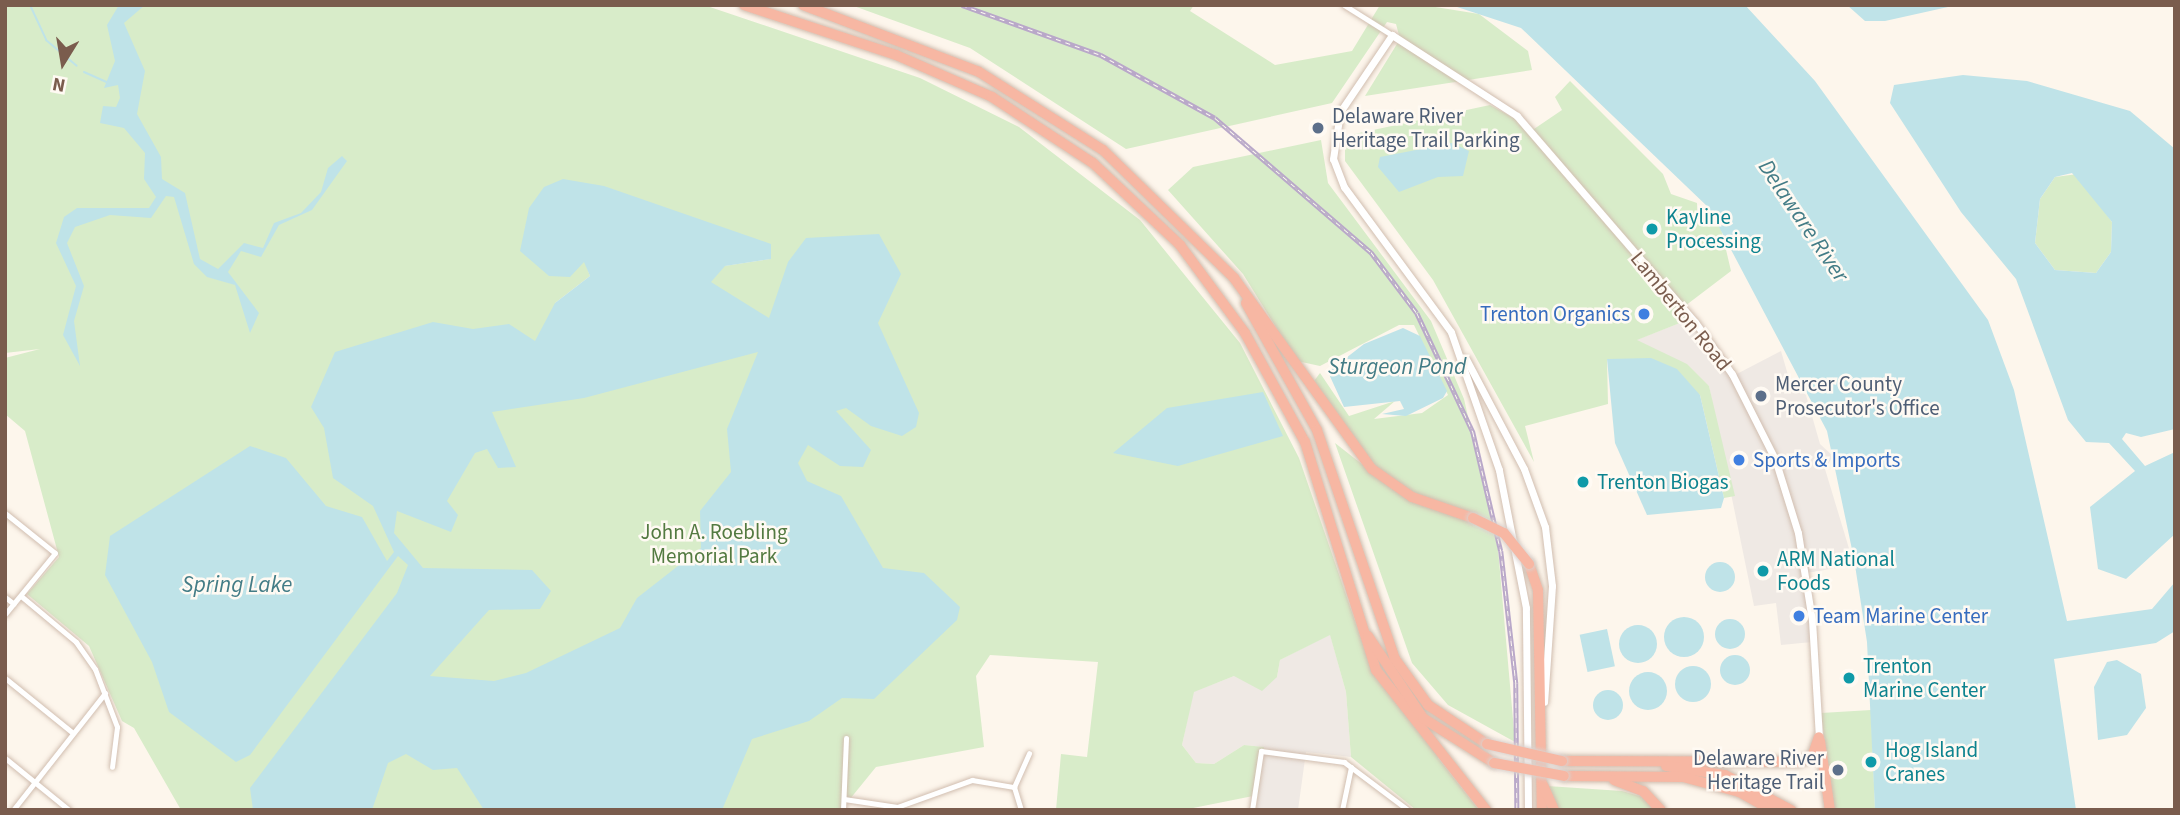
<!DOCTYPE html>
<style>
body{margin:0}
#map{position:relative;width:2180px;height:815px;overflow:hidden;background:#fdf6ec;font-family:"Source Sans 3",sans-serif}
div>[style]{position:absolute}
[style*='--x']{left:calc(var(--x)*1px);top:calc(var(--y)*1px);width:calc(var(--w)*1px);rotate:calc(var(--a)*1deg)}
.industrial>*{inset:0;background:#efe9e4}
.green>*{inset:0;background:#d8ecc9}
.water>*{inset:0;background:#bfe3e8;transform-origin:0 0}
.round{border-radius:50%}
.stream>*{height:2px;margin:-1px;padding:0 1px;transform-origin:1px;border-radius:1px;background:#bfe3e8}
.roads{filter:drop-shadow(0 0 2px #d1beb0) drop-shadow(0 0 2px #d1beb0)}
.street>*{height:5px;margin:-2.5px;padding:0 2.5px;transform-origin:2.5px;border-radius:2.5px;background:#fff}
.secondary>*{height:7px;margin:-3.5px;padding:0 3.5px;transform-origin:3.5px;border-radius:3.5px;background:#fff}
.highway>*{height:10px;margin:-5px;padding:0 5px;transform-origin:5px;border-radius:5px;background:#f7b7a3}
.rail>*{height:4.5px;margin-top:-2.25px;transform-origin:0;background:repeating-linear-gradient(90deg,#fffaf3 0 5px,#b9a8c9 0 10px);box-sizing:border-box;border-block:2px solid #b9a8c9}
.bridges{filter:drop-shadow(0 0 2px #dad1cd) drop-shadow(0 0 2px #dad1cd)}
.highway-bridge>*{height:10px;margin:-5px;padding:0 5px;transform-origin:5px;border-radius:5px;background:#f7b7a3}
.dots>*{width:19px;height:19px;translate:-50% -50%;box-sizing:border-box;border:4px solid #fffaf3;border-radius:50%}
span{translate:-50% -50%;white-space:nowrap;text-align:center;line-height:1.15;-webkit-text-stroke:5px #fffaf3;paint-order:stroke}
.service-label{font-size:21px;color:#4e5e75}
.left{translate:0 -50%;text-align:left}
.right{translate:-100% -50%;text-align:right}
.culture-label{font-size:21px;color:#0d838f}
.street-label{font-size:21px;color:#7a5c4d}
.shop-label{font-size:21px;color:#366cbe}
.park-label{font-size:21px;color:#537a41}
.water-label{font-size:23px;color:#437c86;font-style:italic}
.frame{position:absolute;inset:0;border:7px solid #7a5c4d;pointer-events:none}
.north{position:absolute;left:28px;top:28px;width:70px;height:70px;-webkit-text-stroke:5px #fffaf3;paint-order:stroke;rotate:191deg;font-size:19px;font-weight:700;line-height:28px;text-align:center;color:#7a5c4d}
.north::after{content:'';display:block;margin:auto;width:24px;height:32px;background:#7a5c4d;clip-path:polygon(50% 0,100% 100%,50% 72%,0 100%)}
</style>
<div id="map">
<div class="industrial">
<i style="clip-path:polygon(1690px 319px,1731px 377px,1781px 351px,1790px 382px,1806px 395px,1820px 444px,1833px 456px,1825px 469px,1854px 565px,1807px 573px,1812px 642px,1781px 645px,1776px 603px,1754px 606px,1709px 386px,1636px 340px)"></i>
<i style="clip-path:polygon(1330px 634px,1346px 692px,1351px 757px,1306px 752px,1298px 810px,1256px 810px,1264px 747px,1244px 745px,1214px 764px,1196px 763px,1182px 745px,1193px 692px,1234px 676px,1277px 677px,1280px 660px)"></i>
</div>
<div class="green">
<i style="clip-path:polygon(evenodd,5px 5px,704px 5px,920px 78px,1019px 127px,1140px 220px,1240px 343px,1299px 458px,1365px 650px,1397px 705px,1440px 745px,1438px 758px,1479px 810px,1416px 810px,1351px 757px,1346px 692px,1330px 635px,1280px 660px,1277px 677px,1262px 691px,1234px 676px,1194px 692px,1182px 745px,1196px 763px,1214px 764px,1244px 745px,1264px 747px,1258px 795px,1183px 810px,1056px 810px,1061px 754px,1087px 757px,1098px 662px,990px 655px,976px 676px,984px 747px,876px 767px,841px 810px,181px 810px,134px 728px,122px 721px,89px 646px,27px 594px,59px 557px,25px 431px,5px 414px,5px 358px,40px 349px,5px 353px,5px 5px,770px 259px,724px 266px,555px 303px,590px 276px,585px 262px,770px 259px)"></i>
<i style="clip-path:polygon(851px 5px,1194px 5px,1190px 11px,1275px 65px,1352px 51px,1380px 5px,1423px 5px,1479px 14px,1528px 51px,1532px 70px,1365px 96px,1400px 39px,1396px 24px,1387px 22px,1332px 103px,1126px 149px,970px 48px)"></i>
<i style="clip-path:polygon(1570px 81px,1663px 174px,1671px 194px,1697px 203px,1698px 220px,1720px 224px,1731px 271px,1681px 309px,1690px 319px,1637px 340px,1687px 364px,1709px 386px,1735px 496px,1724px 498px,1700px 395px,1607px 359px,1608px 404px,1525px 426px,1534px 462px,1433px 280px,1345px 161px,1345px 136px,1490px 105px,1534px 129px,1562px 110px,1555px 97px)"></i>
<i style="clip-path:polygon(1321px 140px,1328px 183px,1431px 321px,1464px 399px,1498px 549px,1515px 742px,1448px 705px,1412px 663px,1335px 443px,1386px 483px,1314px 381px,1320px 373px,1349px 416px,1395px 401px,1374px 419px,1422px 413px,1448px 395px,1414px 325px,1399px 325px,1320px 366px,1297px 361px,1243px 274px,1168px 190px,1193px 167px)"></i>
<i style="clip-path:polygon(2078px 174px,2112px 222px,2111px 252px,2096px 273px,2055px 270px,2035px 243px,2040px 199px,2055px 177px)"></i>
<i style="clip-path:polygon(1871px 710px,1875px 810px,1834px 810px,1821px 713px)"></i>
<i style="clip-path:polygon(1547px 786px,1622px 791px,1643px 797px,1654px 810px,1558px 810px)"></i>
</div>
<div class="water">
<i style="clip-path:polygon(119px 5px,145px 5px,124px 23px,145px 71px,137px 114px,161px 157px,162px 179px,185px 193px,200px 259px,218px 269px,244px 243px,263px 248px,274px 223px,301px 213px,321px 192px,328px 168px,342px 156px,347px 161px,312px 210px,279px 225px,261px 257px,241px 251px,228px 272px,259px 313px,250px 333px,235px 285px,207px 277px,194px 264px,174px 197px,166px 196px,151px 218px,110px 215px,75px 227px,67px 243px,84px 286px,74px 321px,80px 366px,63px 335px,76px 286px,56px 243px,64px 217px,77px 208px,149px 208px,156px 197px,144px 179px,145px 153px,124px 128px,100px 123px,103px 106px,116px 107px,120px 98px,118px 85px,104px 88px,115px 61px,107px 25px)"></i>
<i style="clip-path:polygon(1451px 5px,1745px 5px,1815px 81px,1988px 320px,2014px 390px,2067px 621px,2152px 609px,2175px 582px,2175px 631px,2156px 643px,2054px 659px,2076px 810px,1875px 810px,1867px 642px,1854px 559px,1827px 431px,1774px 331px,1709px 208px,1521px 28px)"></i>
<i style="clip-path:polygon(1847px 5px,1957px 5px,1885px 21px,1865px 21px)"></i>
<i style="clip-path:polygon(evenodd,1963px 75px,2027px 81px,2130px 111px,2175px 149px,2175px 429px,2141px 437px,2126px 433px,2122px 439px,2145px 466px,2175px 452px,2175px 534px,2126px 579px,2098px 569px,2090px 507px,2135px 471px,2109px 443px,2086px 442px,2068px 420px,2016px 279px,1961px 212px,1890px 103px,1894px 85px,1963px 75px,2072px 173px,2112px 222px,2111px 252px,2096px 273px,2055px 270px,2035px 243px,2040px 199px,2055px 177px,2072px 173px)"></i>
<i style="clip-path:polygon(1452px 143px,1469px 151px,1463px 176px,1438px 177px,1399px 192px,1378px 167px,1380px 157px)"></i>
<i style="clip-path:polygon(evenodd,563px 179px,604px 186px,771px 244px,771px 259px,725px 266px,711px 282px,769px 318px,788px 262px,806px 238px,879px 234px,901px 274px,878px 323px,919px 413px,916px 427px,902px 436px,871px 426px,846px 408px,836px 411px,871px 450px,863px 467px,840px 466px,808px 445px,798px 463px,807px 481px,841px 496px,883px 568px,924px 573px,960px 607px,957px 620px,874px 699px,842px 698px,809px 721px,752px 739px,722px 810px,484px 810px,457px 768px,433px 770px,406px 754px,388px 763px,372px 810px,253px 810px,250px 788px,397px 593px,408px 565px,398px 556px,250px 755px,236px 762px,169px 712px,152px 662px,105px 575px,110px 536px,250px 446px,286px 458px,326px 506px,362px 517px,387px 561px,394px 552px,373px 506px,333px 478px,324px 428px,311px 407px,335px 352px,433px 322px,473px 329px,509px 324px,535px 341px,555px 303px,590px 276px,584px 262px,570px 277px,549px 276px,520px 251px,529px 208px,544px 187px,563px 179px,758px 352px,727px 429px,731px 472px,700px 511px,701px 548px,637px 598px,620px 628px,526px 673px,494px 681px,430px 676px,489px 610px,540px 609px,551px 591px,532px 570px,423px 568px,394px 533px,397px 511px,451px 532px,458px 515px,447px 501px,475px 453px,487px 449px,498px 468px,516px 467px,492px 412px,584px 398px,758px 352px)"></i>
<i style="clip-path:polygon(1403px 328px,1420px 336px,1447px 391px,1443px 398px,1406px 416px,1382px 414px,1404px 409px,1400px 401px,1344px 407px,1328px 372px,1364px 344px)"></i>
<i style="clip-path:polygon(1651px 358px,1677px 369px,1700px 395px,1724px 498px,1721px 508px,1647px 515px,1615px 443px,1607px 359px)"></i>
<i style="clip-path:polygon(1263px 392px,1283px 436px,1178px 466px,1113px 453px,1167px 408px)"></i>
<i class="round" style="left:1705px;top:562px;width:30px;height:30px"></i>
<i class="round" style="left:1664px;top:617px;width:40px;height:40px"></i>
<i class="round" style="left:1715px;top:619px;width:30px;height:30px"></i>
<i class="round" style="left:1619px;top:625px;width:38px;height:38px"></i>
<i style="left:1607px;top:629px;width:38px;height:28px;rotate:78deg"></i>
<i class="round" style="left:1720px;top:655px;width:30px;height:30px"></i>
<i style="clip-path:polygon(2117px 660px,2141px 674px,2146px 708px,2127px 735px,2098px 740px,2094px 687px,2107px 662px)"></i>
<i class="round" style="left:1675px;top:666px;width:36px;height:36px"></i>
<i class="round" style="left:1629px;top:672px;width:38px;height:38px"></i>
<i class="round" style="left:1593px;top:690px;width:30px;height:30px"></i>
</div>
<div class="stream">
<i style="--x:30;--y:5;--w:38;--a:65"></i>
<i style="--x:46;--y:40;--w:40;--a:40"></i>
<i style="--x:84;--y:72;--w:27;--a:24"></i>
</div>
<div class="roads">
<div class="street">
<i style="--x:1344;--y:5;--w:57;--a:32"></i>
<i style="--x:5;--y:513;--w:64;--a:38.7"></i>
<i style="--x:55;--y:553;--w:79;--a:129.3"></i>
<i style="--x:21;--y:596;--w:72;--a:39.9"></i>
<i style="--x:76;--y:642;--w:33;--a:55"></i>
<i style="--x:95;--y:669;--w:62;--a:69.2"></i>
<i style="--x:117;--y:727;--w:40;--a:97.1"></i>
<i style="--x:5;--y:597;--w:11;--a:38"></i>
<i style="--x:5;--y:678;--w:87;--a:39"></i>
<i style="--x:5;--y:758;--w:82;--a:39.1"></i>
<i style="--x:1014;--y:787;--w:37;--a:-66"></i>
<i style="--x:1014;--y:787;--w:24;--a:73"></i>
<i style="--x:844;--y:799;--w:54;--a:8.6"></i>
<i style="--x:897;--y:807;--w:80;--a:-19.8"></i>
<i style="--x:972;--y:780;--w:43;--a:9.5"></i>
<i style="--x:13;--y:810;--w:149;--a:-51.8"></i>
<i style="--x:843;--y:810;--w:72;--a:-87.6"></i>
<i style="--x:1252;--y:810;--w:60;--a:-81.3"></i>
<i style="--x:1261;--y:751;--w:84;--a:7.5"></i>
<i style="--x:1344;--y:762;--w:80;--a:36.9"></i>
<i style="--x:1342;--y:810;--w:44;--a:-78.2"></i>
</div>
<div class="secondary">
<i style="--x:1466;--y:359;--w:124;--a:62.2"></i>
<i style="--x:1524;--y:469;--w:62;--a:70.1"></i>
<i style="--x:1545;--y:527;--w:59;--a:83.2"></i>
<i style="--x:1552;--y:586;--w:116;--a:93.9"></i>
<i style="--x:1528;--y:810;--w:202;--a:-90.6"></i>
<i style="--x:1526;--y:608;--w:141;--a:-101.1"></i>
<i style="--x:1499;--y:470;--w:146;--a:-109.2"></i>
<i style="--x:1451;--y:332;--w:180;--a:-126.4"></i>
<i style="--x:1344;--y:187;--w:30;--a:-111"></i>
<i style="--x:1333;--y:159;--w:48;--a:-81.5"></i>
<i style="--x:1340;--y:112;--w:93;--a:-56"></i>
<i style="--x:1392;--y:35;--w:149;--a:32.9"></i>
<i style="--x:1517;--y:116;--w:272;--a:49.2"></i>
<i style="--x:1695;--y:322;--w:64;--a:54.6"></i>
<i style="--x:1732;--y:374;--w:95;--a:63.2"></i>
<i style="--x:1775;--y:459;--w:77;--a:72.7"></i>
<i style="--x:1798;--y:533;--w:88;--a:80.9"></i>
<i style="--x:1812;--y:620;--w:117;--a:86.6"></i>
</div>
<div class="highway">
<i style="--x:744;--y:5;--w:160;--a:18.2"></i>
<i style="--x:896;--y:55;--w:105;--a:23.6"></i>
<i style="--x:992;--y:97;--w:121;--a:33.2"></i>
<i style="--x:1093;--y:163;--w:120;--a:43.3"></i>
<i style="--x:1180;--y:245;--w:109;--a:53.5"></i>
<i style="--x:1245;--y:333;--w:124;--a:61.2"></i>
<i style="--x:1305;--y:442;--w:239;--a:72.7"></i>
<i style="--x:1376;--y:670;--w:178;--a:51.8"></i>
<i style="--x:803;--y:5;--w:188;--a:20.8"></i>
<i style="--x:979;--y:72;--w:146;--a:32.2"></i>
<i style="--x:1103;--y:150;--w:183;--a:44.3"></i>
<i style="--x:1234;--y:278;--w:236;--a:54.2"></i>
<i style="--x:1372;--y:469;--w:49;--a:35"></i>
<i style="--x:1412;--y:497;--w:65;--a:19"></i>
<i style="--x:1246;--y:303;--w:145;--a:60.8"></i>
<i style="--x:1317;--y:430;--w:242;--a:71.2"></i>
<i style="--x:1395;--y:659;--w:57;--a:54.3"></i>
<i style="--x:1428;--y:705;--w:71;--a:33.5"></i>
<i style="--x:1529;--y:564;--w:28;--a:71"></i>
<i style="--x:1538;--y:590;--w:220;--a:89"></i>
<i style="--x:1368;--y:636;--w:99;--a:56.1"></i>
<i style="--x:1423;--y:718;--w:84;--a:32.4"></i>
<i style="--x:1820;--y:741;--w:70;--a:81.8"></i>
<i style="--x:1562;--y:761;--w:236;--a:0.2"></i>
<i style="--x:1798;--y:762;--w:15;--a:-20"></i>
<i style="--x:1812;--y:757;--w:21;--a:-71"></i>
<i style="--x:1666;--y:766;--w:60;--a:8.7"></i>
<i style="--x:1725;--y:775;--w:75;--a:27.9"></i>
<i style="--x:1564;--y:776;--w:119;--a:0.5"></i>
<i style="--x:1683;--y:777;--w:58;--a:15"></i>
<i style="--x:1739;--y:792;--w:38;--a:29"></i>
<i style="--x:1614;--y:780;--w:31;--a:21"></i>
<i style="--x:1643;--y:791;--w:26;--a:47"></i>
<i style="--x:1543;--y:785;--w:27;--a:66"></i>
</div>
</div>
<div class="rail">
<i style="--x:962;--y:5;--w:148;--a:19.8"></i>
<i style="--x:1101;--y:55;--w:130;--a:28.9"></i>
<i style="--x:1215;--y:118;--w:206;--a:40.7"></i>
<i style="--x:1371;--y:252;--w:76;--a:53"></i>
<i style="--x:1417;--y:313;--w:132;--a:64.8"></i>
<i style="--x:1473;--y:432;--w:122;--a:76.8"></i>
<i style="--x:1501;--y:551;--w:133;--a:83.5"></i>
<i style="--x:1516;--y:683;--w:127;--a:89.5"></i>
</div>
<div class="bridges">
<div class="highway-bridge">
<i style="--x:1473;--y:518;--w:34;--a:26"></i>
<i style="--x:1504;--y:533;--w:40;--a:51"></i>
<i style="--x:1487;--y:744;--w:77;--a:12.8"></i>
<i style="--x:1494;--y:763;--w:71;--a:10.5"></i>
</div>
</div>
<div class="dots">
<i style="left:1318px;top:128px;background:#5c6f8a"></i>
<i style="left:1652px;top:229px;background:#0f9aa8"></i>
<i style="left:1644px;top:314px;background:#3f7fe0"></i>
<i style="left:1761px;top:396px;background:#5c6f8a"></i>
<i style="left:1739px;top:460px;background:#3f7fe0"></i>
<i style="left:1583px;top:482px;background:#0f9aa8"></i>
<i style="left:1763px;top:571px;background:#0f9aa8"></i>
<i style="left:1799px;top:616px;background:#3f7fe0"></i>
<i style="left:1849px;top:678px;background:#0f9aa8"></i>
<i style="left:1871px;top:762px;background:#0f9aa8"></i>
<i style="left:1838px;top:770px;background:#5c6f8a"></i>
</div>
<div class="service-label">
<span class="left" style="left:1332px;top:128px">Delaware River<br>Heritage Trail Parking</span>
<span class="left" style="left:1775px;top:396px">Mercer County<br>Prosecutor's Office</span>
<span class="right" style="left:1824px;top:770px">Delaware River<br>Heritage Trail</span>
</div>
<div class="culture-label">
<span class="left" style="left:1666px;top:229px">Kayline<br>Processing</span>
<span class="left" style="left:1597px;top:482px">Trenton Biogas</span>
<span class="left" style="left:1777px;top:571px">ARM National<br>Foods</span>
<span class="left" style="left:1863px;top:678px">Trenton<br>Marine Center</span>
<span class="left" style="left:1885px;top:762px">Hog Island<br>Cranes</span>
</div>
<div class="street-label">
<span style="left:1681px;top:311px;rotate:51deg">Lamberton Road</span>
</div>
<div class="shop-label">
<span class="right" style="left:1630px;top:314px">Trenton Organics</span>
<span class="left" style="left:1753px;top:460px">Sports &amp; Imports</span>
<span class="left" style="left:1813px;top:616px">Team Marine Center</span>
</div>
<div class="park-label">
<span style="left:714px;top:544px">John A. Roebling<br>Memorial Park</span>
</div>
<div class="water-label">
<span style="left:1803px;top:221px;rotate:56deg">Delaware River</span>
<span style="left:1397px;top:367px">Sturgeon Pond</span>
<span style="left:237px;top:585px">Spring Lake</span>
</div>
<div class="frame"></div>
<div class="north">N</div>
</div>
